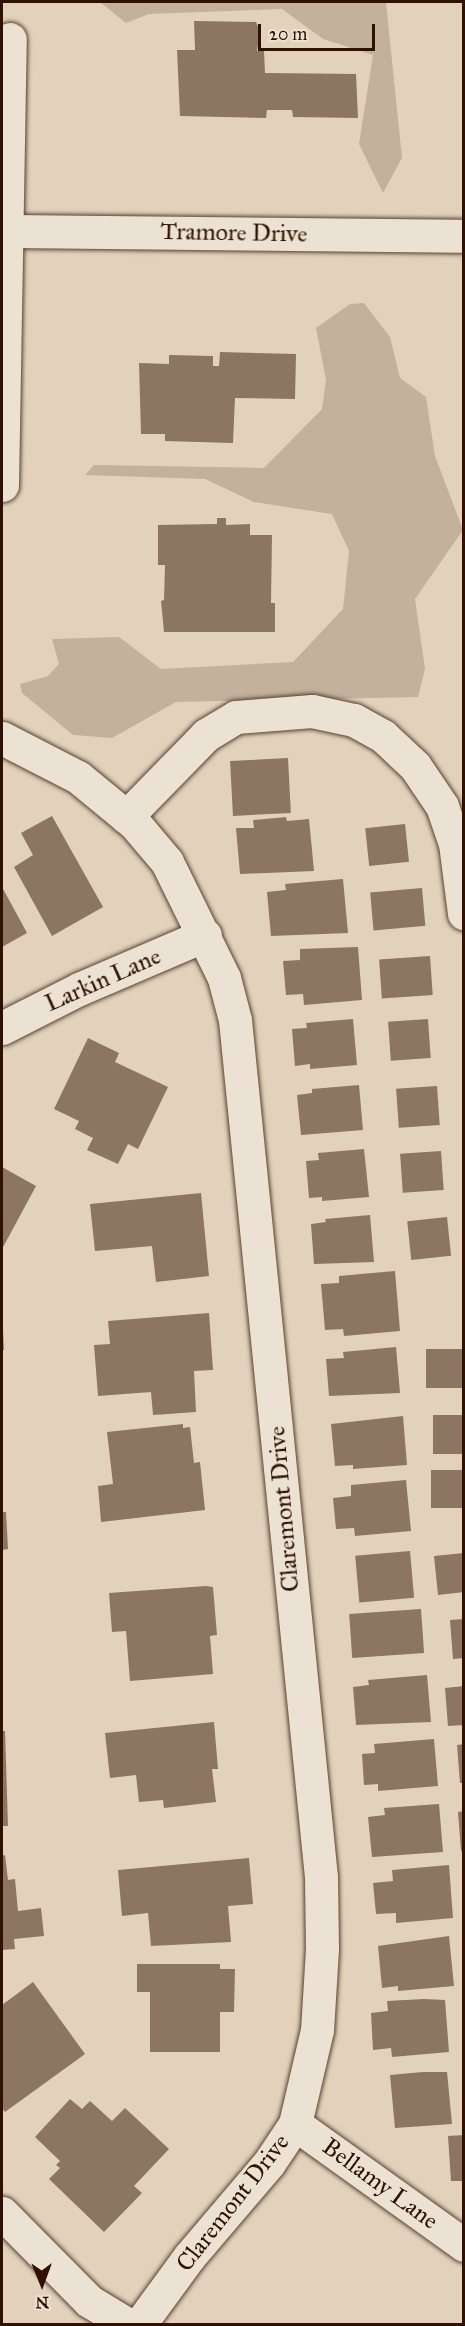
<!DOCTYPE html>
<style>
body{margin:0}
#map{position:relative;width:465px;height:2326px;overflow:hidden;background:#e2d2bb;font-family:"IM FELL Great Primer",serif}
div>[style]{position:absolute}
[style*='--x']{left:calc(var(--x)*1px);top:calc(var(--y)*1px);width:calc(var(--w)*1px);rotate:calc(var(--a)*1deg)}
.green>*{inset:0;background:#c3b19b}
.building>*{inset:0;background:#8c7561;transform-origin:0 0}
.roads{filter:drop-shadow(0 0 2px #5b412f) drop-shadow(0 0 2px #5b412f)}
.minor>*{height:33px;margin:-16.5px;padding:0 16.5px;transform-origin:16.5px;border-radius:16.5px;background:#ece2d3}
span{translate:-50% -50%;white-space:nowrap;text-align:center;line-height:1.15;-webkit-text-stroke:5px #ece2d3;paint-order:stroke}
.street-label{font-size:24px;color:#2e1100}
.frame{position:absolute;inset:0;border:3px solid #2e1100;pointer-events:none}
.north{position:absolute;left:12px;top:2254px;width:60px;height:60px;-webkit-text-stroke:4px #ece2d3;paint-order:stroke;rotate:179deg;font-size:16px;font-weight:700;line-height:24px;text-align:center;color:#2e1100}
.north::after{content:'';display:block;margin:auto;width:21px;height:27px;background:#2e1100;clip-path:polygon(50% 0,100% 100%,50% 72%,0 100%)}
.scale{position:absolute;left:258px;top:24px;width:117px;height:27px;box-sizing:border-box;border:3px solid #2e1100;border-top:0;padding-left:8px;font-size:18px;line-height:21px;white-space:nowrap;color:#2e1100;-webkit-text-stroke:4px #ece2d3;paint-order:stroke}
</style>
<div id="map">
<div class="green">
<i style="clip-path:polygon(100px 2px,386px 2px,402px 158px,383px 193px,359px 144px,373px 55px,323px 39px,282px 9px,149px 14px,126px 23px)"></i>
<i style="clip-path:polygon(364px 303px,390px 337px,400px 378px,426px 397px,435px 456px,463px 530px,415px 599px,425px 669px,418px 697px,176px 702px,112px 738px,73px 735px,22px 693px,20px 684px,48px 676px,59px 664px,52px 639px,119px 637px,161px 669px,293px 662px,343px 609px,349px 551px,332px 514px,254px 502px,205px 479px,85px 475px,94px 465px,264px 468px,322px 409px,326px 380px,316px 328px,350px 304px)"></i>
</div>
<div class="building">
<i style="clip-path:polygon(194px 21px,256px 22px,260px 32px,257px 51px,264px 51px,265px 73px,356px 74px,358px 118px,293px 117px,292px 110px,267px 110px,266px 118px,180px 116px,177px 50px,195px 50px)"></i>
<i style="clip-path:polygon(220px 352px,296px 354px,295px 399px,235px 398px,233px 443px,165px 441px,165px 434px,141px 434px,139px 363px,169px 364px,169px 355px,213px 356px,213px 366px,219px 366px)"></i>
<i style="clip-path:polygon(217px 518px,226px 518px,226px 525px,250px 524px,250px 535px,272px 535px,271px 603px,275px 603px,275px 632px,164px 632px,161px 601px,164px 600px,165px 565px,158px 565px,158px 525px,217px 524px)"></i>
<i style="left:288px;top:758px;width:55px;height:58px;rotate:87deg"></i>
<i style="clip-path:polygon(52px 816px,103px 907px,52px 936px,14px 867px,33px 855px,21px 833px)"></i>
<i style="clip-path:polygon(286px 817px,287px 821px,309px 819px,314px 871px,240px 874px,236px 828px,254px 828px,253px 820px)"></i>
<i style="left:405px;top:824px;width:38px;height:40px;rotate:84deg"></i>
<i style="clip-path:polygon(343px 879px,348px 933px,271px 936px,267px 892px,286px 890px,285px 884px)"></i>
<i style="clip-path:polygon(2px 887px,27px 933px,2px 947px)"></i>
<i style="left:422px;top:888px;width:38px;height:52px;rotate:85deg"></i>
<i style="clip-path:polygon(358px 947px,362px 1000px,304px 1005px,303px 994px,286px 995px,283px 961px,300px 960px,300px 949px)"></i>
<i style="left:430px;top:956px;width:39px;height:51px;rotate:86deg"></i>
<i style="clip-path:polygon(353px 1019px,357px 1065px,310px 1069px,310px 1064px,295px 1066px,292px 1029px,307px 1028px,306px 1023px)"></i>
<i style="left:428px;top:1019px;width:39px;height:40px;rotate:86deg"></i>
<i style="clip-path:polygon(88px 1038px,119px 1053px,115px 1062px,168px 1087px,138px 1149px,128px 1144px,118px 1164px,87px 1150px,93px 1138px,75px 1129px,79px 1121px,54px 1109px)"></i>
<i style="clip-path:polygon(359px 1085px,363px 1130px,301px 1135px,297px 1095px,312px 1093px,312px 1089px)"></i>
<i style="left:437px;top:1086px;width:39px;height:41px;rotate:86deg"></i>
<i style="clip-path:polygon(364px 1149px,369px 1197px,322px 1201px,322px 1197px,309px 1198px,306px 1161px,319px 1160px,318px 1153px)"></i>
<i style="left:441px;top:1151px;width:39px;height:41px;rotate:86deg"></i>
<i style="clip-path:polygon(2px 1167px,36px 1186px,2px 1249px)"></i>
<i style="clip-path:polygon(201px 1193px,209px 1276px,156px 1282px,152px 1246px,95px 1251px,90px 1204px)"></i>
<i style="clip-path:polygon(370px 1215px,374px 1262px,314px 1264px,311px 1224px,326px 1222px,325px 1219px)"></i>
<i style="left:447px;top:1217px;width:39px;height:40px;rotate:84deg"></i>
<i style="clip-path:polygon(395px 1271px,400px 1331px,344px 1336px,343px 1329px,325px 1330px,321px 1284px,339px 1283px,339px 1276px)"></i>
<i style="clip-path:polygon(209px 1313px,213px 1370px,194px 1371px,196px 1412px,153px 1415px,151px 1392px,98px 1396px,94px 1345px,110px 1344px,108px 1321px)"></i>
<i style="clip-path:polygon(2px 1331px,3px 1331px,4px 1350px,2px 1350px)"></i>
<i style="clip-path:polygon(396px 1347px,400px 1393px,329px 1396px,326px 1359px,344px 1358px,343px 1352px)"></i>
<i style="left:464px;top:1349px;width:39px;height:38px;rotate:90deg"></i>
<i style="left:464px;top:1415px;width:39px;height:31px;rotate:90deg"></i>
<i style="clip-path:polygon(403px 1416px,407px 1465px,353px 1469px,353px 1465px,335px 1466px,331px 1424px)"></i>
<i style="clip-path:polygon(183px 1424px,183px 1428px,190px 1427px,194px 1463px,200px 1462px,205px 1510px,101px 1522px,98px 1486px,113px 1484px,107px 1432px)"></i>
<i style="left:464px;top:1470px;width:38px;height:33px;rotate:90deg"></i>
<i style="clip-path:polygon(406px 1480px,411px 1531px,355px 1536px,354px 1528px,336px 1529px,333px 1498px,351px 1496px,351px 1485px)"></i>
<i style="clip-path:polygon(2px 1512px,6px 1512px,8px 1549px,2px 1550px)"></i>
<i style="left:410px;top:1551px;width:47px;height:55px;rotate:85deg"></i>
<i style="clip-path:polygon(464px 1553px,464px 1592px,438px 1595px,434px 1556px)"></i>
<i style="clip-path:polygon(206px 1586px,213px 1587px,217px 1635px,210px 1636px,213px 1674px,130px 1681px,126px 1631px,112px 1632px,109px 1593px)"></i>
<i style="left:421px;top:1609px;width:44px;height:72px;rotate:86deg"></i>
<i style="clip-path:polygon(464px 1619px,464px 1658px,453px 1659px,450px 1620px)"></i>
<i style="clip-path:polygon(427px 1675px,431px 1722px,356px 1725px,353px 1687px,369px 1685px,368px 1680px)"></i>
<i style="clip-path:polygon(464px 1686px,464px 1725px,448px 1726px,445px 1688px)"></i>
<i style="clip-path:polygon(214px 1722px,218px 1769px,212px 1769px,216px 1802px,164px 1808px,163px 1800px,139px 1802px,136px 1775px,110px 1778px,105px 1733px)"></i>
<i style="clip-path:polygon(2px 1731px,5px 1731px,8px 1826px,2px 1826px)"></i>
<i style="clip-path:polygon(434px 1739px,438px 1786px,378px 1791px,378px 1784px,364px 1785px,362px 1754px,375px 1753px,374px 1744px)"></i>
<i style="clip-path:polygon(464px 1744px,464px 1783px,460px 1783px,457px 1745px)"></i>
<i style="clip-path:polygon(439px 1804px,443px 1852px,372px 1857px,368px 1817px,385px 1815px,384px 1808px)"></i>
<i style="clip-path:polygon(464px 1811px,464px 1850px,461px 1851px,458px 1812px)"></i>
<i style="clip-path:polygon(5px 1855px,8px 1880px,15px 1879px,18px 1911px,41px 1908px,44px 1936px,14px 1939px,15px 1949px,2px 1950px,2px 1856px)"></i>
<i style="clip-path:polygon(249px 1858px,253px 1904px,228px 1906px,231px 1942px,151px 1946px,148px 1913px,122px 1916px,118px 1870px)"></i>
<i style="clip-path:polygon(449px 1865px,453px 1918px,396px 1923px,396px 1913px,376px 1914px,373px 1883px,393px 1881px,392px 1870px)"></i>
<i style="clip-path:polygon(449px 1936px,454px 1986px,398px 1991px,398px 1986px,382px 1988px,378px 1946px)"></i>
<i style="clip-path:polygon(137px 1964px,220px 1964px,220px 1969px,235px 1969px,234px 2012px,220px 2012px,220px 2052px,150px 2052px,150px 1992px,137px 1992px)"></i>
<i style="clip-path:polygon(33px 1982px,85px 2054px,5px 2112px,2px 2108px,2px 2005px)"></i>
<i style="clip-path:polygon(424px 1999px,445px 2000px,449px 2052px,392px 2057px,391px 2048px,373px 2050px,371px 2013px,388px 2011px,387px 2001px)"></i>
<i style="clip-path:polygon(423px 2072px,447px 2072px,452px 2124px,395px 2128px,390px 2075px)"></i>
<i style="clip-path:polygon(70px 2099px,82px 2109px,90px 2101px,112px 2121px,125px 2108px,169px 2149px,134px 2186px,142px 2193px,104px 2232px,49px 2179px,60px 2168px,56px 2165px,60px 2161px,35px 2137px)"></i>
<i style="clip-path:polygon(464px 2135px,464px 2181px,451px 2181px,448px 2136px)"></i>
</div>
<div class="roads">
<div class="minor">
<i style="--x:4;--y:231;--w:460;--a:0.6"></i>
<i style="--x:2;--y:485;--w:446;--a:-89"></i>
<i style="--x:2;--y:738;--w:85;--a:27.2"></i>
<i style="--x:78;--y:777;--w:74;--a:39.5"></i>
<i style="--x:135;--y:824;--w:50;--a:49.9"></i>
<i style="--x:167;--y:862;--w:129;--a:63.8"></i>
<i style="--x:224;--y:978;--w:43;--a:75.3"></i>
<i style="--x:235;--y:1020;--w:861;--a:84.27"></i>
<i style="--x:321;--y:1877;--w:72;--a:89.2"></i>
<i style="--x:322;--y:1949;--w:81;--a:93.5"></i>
<i style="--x:317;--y:2030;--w:97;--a:103.2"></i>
<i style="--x:295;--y:2124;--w:47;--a:123.7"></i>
<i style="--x:269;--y:2163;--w:123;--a:130.4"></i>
<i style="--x:189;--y:2257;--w:83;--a:126.2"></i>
<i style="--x:126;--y:817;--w:115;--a:-45.7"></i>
<i style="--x:206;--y:735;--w:35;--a:-31"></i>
<i style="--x:236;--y:717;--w:76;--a:-4.5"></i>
<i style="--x:312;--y:711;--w:43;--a:12.1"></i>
<i style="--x:354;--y:720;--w:33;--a:29"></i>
<i style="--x:383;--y:736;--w:44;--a:43.2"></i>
<i style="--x:415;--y:766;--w:48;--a:56"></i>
<i style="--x:442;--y:806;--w:39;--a:71"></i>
<i style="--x:455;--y:843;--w:71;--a:82.7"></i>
<i style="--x:2;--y:1028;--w:86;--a:-26.9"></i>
<i style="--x:79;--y:989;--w:137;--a:-23.2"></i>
<i style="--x:295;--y:2124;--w:208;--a:35.6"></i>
<i style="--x:2;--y:2213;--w:124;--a:45.3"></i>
<i style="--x:89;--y:2301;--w:44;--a:31.2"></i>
</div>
</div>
<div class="street-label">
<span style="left:234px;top:233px;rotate:1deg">Tramore Drive</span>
<span style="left:103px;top:980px;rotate:-24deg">Larkin Lane</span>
<span style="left:284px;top:1509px;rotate:-95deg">Claremont Drive</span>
<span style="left:380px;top:2184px;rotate:36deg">Bellamy Lane</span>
<span style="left:233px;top:2203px;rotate:-52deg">Claremont Drive</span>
</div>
<div class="frame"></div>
<div class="north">N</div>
<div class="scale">20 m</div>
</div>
